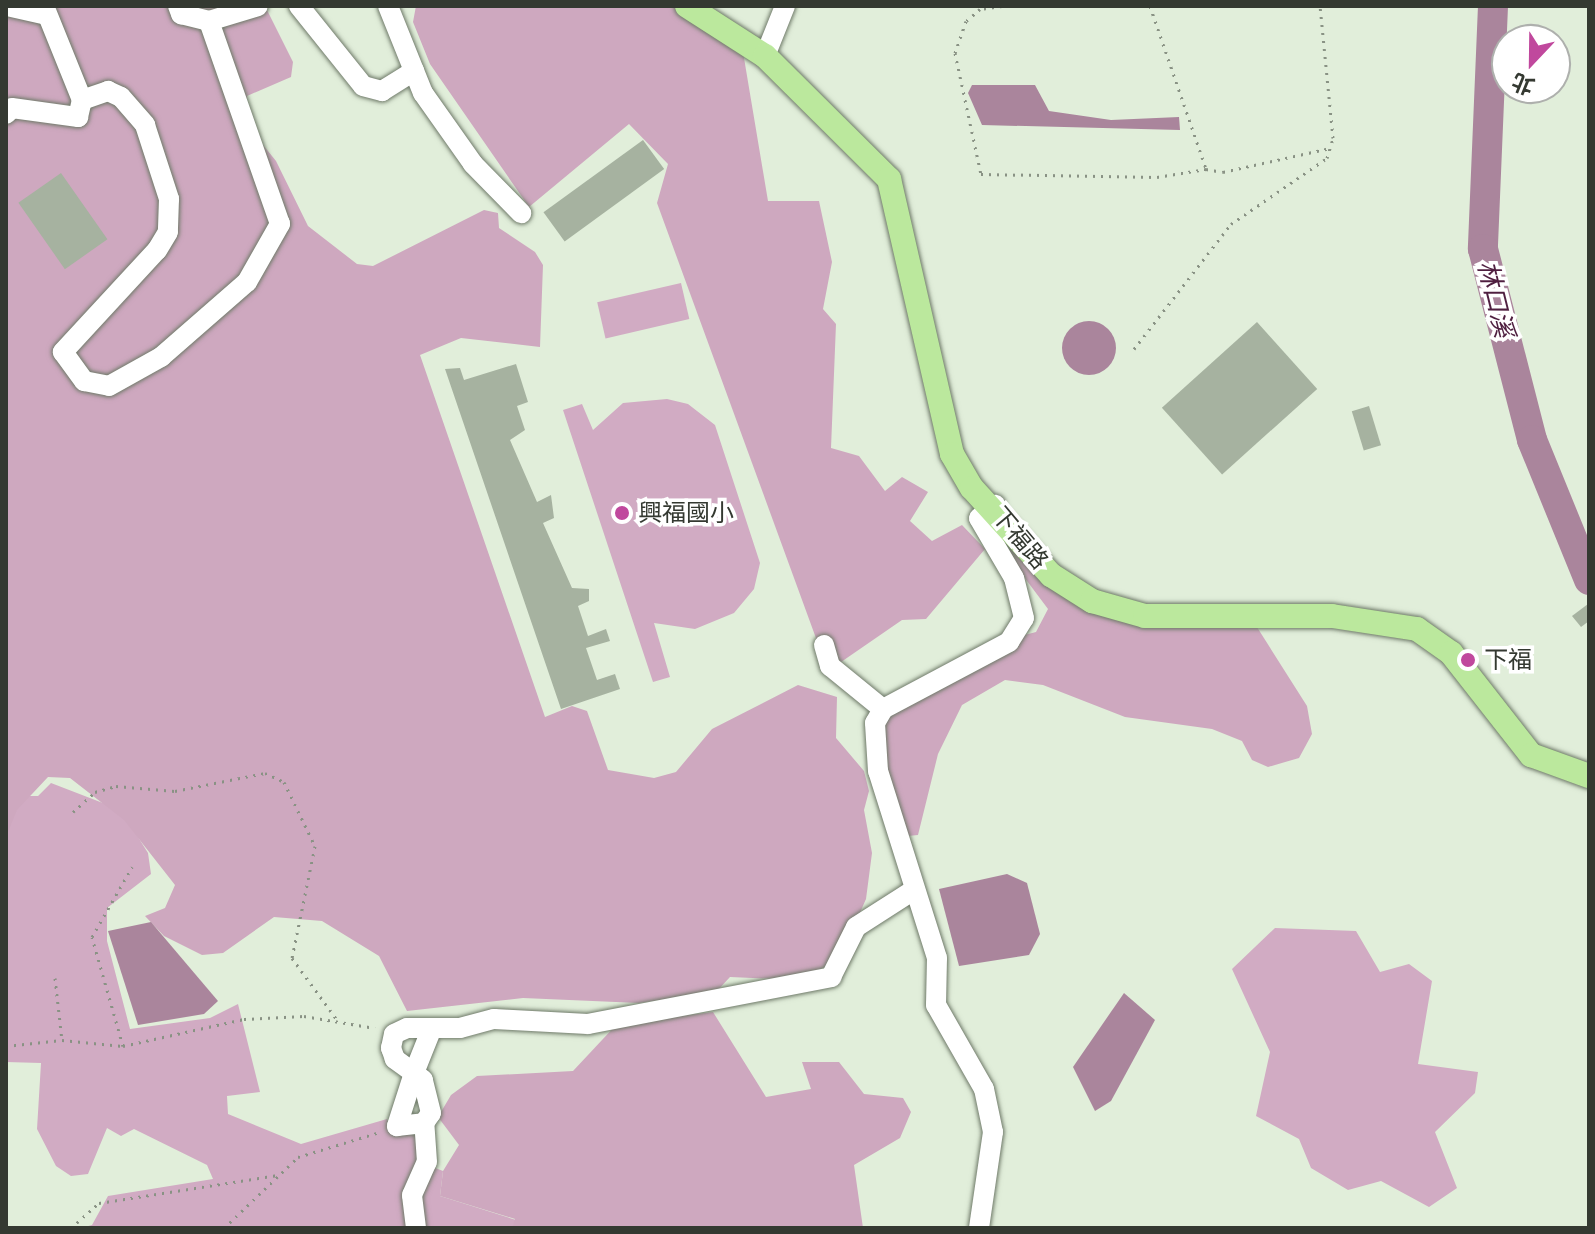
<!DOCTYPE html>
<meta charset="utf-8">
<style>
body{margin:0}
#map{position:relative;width:1595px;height:1234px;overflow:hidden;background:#e1eeda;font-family:Quicksand,"Noto Sans TC",sans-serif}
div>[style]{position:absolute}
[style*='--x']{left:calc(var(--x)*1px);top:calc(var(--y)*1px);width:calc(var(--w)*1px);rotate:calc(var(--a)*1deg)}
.green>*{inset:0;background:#d1abc3;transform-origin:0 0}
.forest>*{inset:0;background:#cea8bf}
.water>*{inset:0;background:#aa859c}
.round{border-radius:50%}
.river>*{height:30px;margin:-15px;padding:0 15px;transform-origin:15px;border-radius:15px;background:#aa859c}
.building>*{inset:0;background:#a6b2a0;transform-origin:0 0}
.path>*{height:3px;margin-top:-1.5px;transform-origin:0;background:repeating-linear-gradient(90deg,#899284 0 2px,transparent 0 8px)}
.roads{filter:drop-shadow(0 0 2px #6f7a69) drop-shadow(0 0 2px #6f7a69)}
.minor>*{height:20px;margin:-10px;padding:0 10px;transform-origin:10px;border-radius:10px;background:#fff}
.major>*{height:24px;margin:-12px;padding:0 12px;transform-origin:12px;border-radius:12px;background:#bbe89d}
.dots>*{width:22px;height:22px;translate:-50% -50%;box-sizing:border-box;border:4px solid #fff;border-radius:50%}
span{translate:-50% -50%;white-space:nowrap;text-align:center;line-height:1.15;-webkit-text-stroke:7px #fff;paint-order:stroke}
.poi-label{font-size:24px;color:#343931}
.left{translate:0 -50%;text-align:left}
.street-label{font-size:24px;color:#343931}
.water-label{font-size:26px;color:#4f1f40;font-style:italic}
.frame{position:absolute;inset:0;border:8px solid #343931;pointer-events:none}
.north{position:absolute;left:1491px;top:24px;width:80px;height:80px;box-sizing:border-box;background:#fff;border:2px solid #aeb0ad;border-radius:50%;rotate:202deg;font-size:22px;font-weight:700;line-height:32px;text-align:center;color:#343931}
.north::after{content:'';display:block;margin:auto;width:28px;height:36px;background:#c0489d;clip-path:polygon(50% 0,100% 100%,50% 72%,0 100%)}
</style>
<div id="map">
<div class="green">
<i style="left:681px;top:283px;width:37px;height:86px;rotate:77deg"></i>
<i style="clip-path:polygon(667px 399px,688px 404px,715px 425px,760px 563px,754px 589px,734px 613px,695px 629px,654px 623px,670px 677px,653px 682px,563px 410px,582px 404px,593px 430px,623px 403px)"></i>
<i style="clip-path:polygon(51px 783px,121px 810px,148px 853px,151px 874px,107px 908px,107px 941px,130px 1029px,210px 1018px,238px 1004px,260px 1092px,227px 1096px,228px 1114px,301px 1144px,387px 1119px,395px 1135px,413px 1133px,422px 1147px,420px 1162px,443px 1171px,440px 1196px,516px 1220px,512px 1228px,81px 1228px,92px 1225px,108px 1196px,213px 1179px,207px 1165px,134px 1129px,121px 1136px,107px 1128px,88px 1174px,71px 1176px,56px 1166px,37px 1129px,41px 1063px,6px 1062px,6px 796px,38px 796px)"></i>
<i style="clip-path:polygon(1275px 928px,1356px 931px,1380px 972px,1409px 964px,1432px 981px,1418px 1064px,1478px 1072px,1475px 1093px,1435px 1132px,1457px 1188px,1429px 1207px,1381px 1181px,1348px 1190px,1311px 1168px,1299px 1139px,1256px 1116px,1270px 1052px,1232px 969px)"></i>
</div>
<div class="forest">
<i style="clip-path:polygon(6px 6px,265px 6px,293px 62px,291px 77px,247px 96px,247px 125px,276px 161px,308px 226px,357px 264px,373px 266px,484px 210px,498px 213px,499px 228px,535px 252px,543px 265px,540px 347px,461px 338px,420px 355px,545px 717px,572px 706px,587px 711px,608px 770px,654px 778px,676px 772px,712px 729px,798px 685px,837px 697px,836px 738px,864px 771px,869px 791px,864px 810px,872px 853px,866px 899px,840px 958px,801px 980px,730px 977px,716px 992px,639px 1003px,523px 998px,407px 1011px,379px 956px,322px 921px,274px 917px,223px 953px,202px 955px,164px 936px,145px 916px,165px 908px,175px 885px,124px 820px,70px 778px,48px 777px,17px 810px,6px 837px)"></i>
<i style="clip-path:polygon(416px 6px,676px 6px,742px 46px,768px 201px,819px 201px,832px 262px,823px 309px,836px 324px,831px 448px,859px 456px,885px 491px,902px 477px,928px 492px,910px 521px,932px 541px,962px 525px,985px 549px,926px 619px,902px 620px,828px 671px,657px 203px,668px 164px,629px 124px,529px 207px,430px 64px,413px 22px)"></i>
<i style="clip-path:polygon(1012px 542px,1059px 589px,1255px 624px,1307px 706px,1312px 734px,1299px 758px,1268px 767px,1252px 760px,1242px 741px,1212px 729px,1125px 717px,1043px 685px,1005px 680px,962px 705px,938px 754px,918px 835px,898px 837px,871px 728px,978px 647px,1036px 632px,1048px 609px,1006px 553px)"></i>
<i style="clip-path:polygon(713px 1012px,766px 1097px,811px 1089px,802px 1062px,839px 1062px,864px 1094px,903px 1098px,911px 1112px,900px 1138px,854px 1165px,863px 1228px,512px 1228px,515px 1219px,440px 1196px,443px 1171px,459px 1145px,438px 1117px,451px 1095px,477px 1076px,573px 1071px,617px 1024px)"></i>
</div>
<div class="water">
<i style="clip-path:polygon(972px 85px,1035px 85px,1049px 111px,1111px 120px,1179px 117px,1180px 130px,982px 125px,968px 93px)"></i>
<i class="round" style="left:1062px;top:321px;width:54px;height:54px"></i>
<i style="clip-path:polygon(1007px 874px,1027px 883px,1040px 934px,1029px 955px,959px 966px,939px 889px)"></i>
<i style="clip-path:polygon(151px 922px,218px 1001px,204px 1014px,138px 1025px,108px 931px)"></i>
<i style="clip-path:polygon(1124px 993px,1155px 1020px,1111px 1101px,1095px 1111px,1073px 1067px)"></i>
</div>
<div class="river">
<i style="--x:1493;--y:6;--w:243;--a:92.4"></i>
<i style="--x:1483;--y:249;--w:197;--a:75.6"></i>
<i style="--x:1532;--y:440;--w:151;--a:67.8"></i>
</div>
<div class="building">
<i style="left:643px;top:140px;width:36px;height:123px;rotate:54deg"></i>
<i style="left:61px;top:173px;width:81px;height:52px;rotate:55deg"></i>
<i style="left:1257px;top:322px;width:90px;height:128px;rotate:48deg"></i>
<i style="clip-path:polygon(516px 364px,528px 402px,517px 406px,525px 430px,510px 440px,537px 502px,551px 495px,554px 518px,543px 523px,572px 588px,589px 589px,589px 601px,578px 606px,588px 636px,606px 629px,610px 641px,586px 648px,597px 680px,615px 674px,620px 689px,561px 709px,445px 369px,460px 368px,464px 380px)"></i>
<i style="left:1369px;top:406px;width:41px;height:18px;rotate:73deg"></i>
<i style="clip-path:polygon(1588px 604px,1589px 621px,1581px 627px,1572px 616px)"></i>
</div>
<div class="path">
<i style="--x:1002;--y:6;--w:22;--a:172"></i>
<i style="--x:980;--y:9;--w:18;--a:139"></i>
<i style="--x:966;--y:21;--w:34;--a:109"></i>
<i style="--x:955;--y:53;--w:124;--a:77.9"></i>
<i style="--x:981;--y:174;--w:176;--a:1"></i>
<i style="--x:1157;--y:177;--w:50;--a:-9.3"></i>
<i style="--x:1150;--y:6;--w:172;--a:71"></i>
<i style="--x:1206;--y:169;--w:17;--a:10"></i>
<i style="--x:1223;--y:172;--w:110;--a:-12.6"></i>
<i style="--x:1134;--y:349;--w:158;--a:-52.2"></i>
<i style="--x:1231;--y:224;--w:116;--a:-34.5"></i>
<i style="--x:1327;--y:158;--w:21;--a:-73"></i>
<i style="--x:1333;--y:138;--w:133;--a:-95.6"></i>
<i style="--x:73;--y:812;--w:30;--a:-42"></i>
<i style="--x:95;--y:792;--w:22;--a:-16"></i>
<i style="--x:116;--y:786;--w:59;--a:4.8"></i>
<i style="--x:175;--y:791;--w:92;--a:-11.3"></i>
<i style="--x:265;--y:773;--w:21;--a:25"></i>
<i style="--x:284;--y:782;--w:71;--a:64.2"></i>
<i style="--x:315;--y:846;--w:114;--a:101.6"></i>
<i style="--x:292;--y:958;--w:78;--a:53.9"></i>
<i style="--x:55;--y:978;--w:62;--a:83.6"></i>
<i style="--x:6;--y:1046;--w:56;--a:-6.1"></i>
<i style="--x:62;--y:1040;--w:61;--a:5.6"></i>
<i style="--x:123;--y:1046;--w:124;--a:-12.6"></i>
<i style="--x:244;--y:1019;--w:60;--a:-2.9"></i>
<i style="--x:304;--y:1016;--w:72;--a:9.6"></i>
<i style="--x:123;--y:1046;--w:113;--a:-105.9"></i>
<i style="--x:92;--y:937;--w:81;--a:-60.3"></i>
<i style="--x:71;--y:1228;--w:38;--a:-42"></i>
<i style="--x:99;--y:1203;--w:181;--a:-8.9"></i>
<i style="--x:224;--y:1228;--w:103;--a:-43.8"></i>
<i style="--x:298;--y:1157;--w:86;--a:-17"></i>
</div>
<div class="roads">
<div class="minor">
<i style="--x:7;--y:6;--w:41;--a:12.7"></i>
<i style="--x:178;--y:6;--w:9;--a:69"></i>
<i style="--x:181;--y:14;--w:29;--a:14"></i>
<i style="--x:209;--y:21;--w:51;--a:-17"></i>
<i style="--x:299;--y:6;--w:102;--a:51.3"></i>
<i style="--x:363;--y:86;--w:20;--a:15"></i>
<i style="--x:382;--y:91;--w:38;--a:-32"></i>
<i style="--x:388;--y:6;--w:94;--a:68.1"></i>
<i style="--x:423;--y:93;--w:87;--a:54.8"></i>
<i style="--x:473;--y:164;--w:69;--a:45.6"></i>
<i style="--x:765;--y:56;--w:54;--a:-68.2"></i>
<i style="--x:82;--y:100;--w:28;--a:-19"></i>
<i style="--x:108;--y:91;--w:14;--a:25"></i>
<i style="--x:121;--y:97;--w:37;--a:49"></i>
<i style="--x:145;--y:125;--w:78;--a:72"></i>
<i style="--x:169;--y:199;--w:33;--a:92"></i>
<i style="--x:168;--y:232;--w:21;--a:121"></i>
<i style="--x:157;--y:250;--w:139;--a:132.7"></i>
<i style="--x:63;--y:352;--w:36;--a:54"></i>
<i style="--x:84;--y:381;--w:25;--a:11"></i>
<i style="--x:109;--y:386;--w:60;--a:-29.1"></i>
<i style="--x:161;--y:357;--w:114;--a:-41.1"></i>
<i style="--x:247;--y:282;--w:67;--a:-60.4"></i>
<i style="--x:280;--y:224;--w:215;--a:-109.3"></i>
<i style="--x:6;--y:114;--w:8;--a:-45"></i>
<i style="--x:12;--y:108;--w:67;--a:7.8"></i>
<i style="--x:78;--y:117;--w:17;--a:-77"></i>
<i style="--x:82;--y:100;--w:101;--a:-112"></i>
<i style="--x:824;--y:645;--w:22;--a:74"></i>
<i style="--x:830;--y:666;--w:68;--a:39.1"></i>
<i style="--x:432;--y:1028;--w:48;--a:111.8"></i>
<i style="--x:414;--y:1073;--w:56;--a:107.8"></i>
<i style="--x:397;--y:1126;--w:27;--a:-6"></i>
<i style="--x:424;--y:1123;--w:12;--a:-55"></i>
<i style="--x:431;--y:1113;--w:34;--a:-104"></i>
<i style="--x:423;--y:1080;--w:11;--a:-142"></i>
<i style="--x:414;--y:1073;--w:24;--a:-144"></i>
<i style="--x:395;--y:1059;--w:12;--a:-110"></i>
<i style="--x:391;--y:1048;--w:14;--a:-78"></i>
<i style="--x:394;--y:1034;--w:14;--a:-25"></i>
<i style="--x:407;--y:1028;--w:53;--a:0"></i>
<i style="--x:460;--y:1028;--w:35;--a:-15"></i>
<i style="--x:494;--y:1019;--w:94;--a:3"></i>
<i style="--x:588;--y:1024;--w:248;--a:-10.9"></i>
<i style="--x:831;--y:977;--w:56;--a:-63.4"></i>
<i style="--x:856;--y:927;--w:67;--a:-32.7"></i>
<i style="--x:416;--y:1228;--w:33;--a:-97"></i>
<i style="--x:412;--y:1195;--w:36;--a:-66"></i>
<i style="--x:427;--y:1162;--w:39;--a:-94"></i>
<i style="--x:979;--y:1228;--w:97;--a:-81.7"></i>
<i style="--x:993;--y:1132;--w:44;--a:-101.8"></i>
<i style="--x:984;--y:1089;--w:97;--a:-119.7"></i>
<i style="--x:936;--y:1005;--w:47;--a:-88.8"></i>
<i style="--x:937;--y:958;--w:196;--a:-107.5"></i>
<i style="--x:878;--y:771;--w:48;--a:-93.6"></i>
<i style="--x:875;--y:723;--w:16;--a:-60"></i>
<i style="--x:883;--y:709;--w:143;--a:-28"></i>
<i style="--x:1009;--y:642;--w:28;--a:-58"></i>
<i style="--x:1024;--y:618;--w:41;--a:-104"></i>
<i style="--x:1014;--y:578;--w:69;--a:-120.3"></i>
<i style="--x:979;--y:518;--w:21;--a:-39"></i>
</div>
<div class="major">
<i style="--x:687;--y:6;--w:93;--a:32.7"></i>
<i style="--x:765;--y:56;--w:175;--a:44.8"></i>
<i style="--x:889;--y:179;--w:282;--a:77.1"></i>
<i style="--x:952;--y:454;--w:39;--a:60"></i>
<i style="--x:972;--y:488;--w:118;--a:47.8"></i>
<i style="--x:1051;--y:575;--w:49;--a:32.4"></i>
<i style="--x:1092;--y:601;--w:55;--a:15.8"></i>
<i style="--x:1145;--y:616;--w:187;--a:0"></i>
<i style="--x:1332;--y:616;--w:86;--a:8.7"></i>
<i style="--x:1417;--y:629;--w:42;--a:35.2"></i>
<i style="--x:1451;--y:653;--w:130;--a:51.9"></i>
<i style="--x:1531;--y:755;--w:62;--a:19.9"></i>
</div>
</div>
<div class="dots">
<i style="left:622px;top:513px;background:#c0489d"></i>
<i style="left:1468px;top:660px;background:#c0489d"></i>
</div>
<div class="poi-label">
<span class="left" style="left:638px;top:513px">興福國小</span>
<span class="left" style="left:1484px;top:660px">下福</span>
</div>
<div class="street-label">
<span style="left:1020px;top:538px;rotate:50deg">下福路</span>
</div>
<div class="water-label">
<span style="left:1496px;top:299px;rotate:76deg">林口溪</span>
</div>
<div class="frame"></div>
<div class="north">北</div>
</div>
